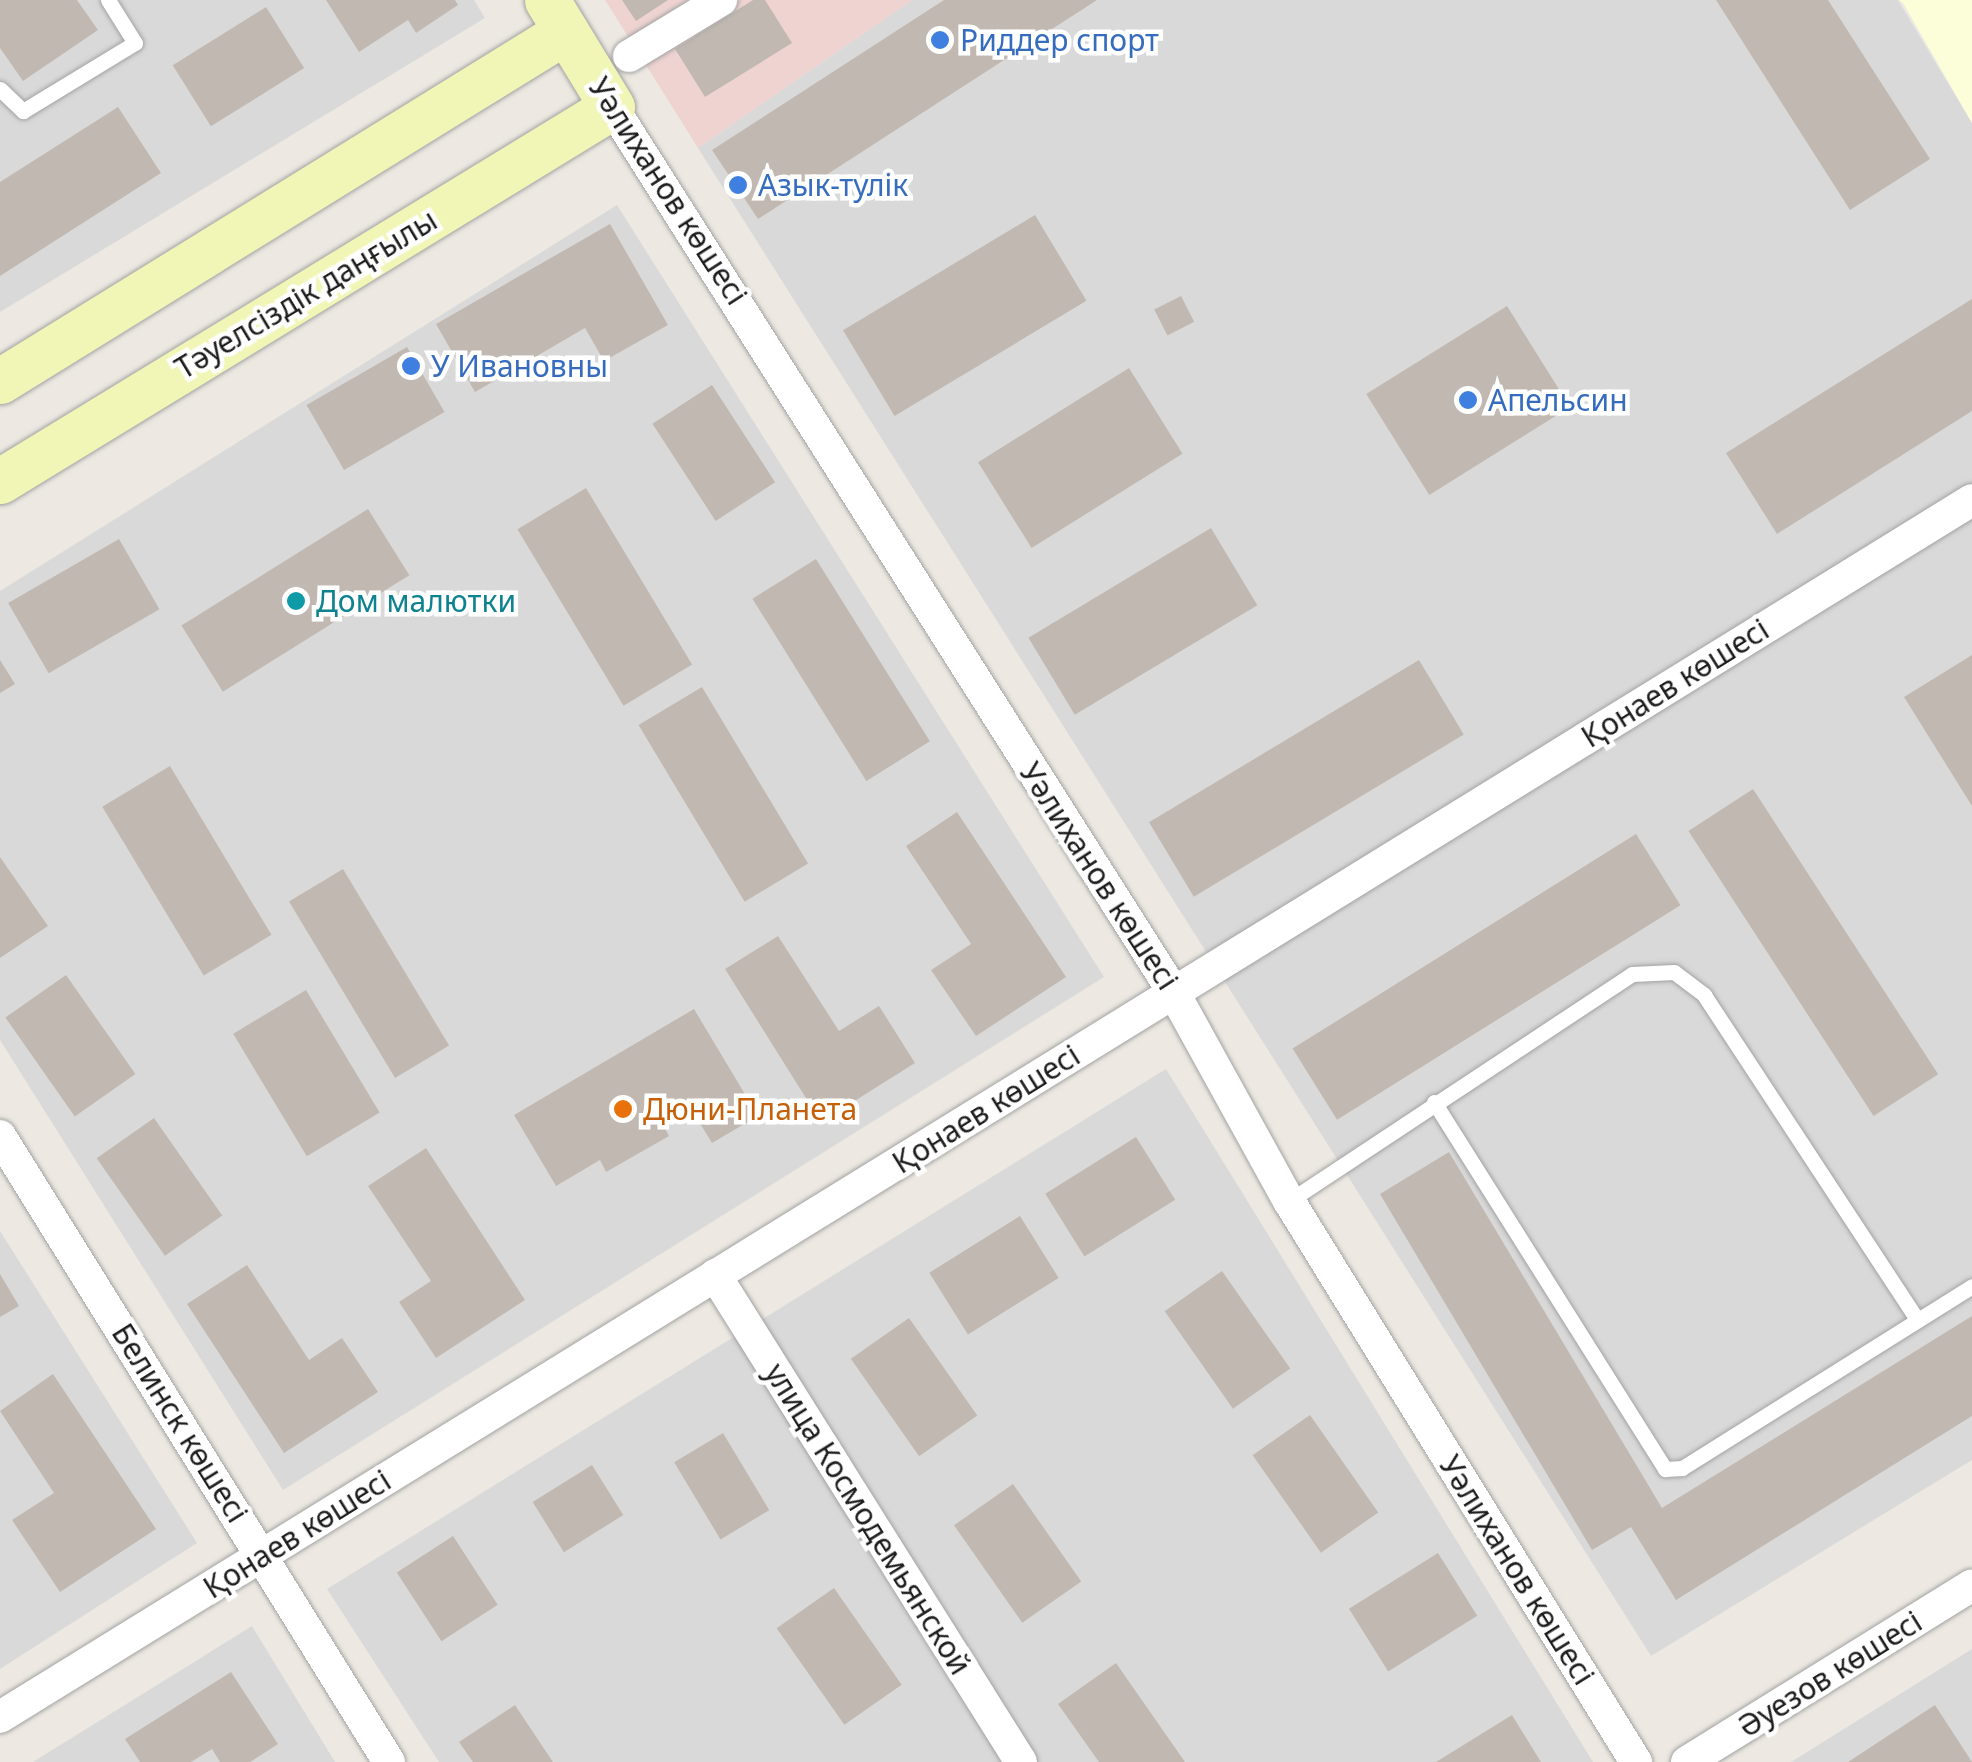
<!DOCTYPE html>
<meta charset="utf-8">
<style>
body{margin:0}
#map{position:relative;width:1972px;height:1762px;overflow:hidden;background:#ede9e2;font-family:"Noto Sans",sans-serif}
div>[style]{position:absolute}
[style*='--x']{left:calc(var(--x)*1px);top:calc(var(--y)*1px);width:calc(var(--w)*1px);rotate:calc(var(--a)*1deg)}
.residential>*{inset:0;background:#dad9d9}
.commercial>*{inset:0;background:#eed3d1}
.education>*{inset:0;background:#fcfeda}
.building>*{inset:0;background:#c1b9b1;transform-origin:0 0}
.roads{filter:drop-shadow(0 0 2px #a3a3a3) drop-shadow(0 0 2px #a3a3a3)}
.lane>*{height:15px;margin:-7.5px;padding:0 7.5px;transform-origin:7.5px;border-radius:7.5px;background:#fff}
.street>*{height:32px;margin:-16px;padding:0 16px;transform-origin:16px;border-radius:16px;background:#fff}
.secondary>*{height:45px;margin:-22.5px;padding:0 22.5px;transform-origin:22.5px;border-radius:22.5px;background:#f1f6b6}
.dots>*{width:28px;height:28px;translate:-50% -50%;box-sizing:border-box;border:5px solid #fff;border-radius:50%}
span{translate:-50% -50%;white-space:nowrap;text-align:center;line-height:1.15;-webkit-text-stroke:9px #fff;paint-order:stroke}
.shop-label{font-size:30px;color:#366cbe}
.left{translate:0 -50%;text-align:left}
.street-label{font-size:30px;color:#1c1c1c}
.culture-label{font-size:30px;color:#0d838f}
.food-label{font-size:30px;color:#c56008}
</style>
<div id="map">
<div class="residential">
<i style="clip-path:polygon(0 0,474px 0,485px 18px,0 312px)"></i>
<i style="clip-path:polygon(912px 0,1898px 0,1972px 123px,1972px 1460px,1651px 1656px,698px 148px)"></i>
<i style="clip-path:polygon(617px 205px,1104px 977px,283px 1490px,0 1040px,0 591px)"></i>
<i style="clip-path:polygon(1166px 1069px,1593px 1762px,439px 1762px,327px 1589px)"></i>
<i style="clip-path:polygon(0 1231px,197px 1543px,0 1669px)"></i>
<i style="clip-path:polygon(252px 1626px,335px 1762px,33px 1762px)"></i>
<i style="clip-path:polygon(1972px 1649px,1972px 1762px,1791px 1762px)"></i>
</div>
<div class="commercial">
<i style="clip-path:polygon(605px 0,912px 0,698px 148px)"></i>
</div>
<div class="education">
<i style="clip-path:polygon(1899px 0,1972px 0,1972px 123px,1903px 3px)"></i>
</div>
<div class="building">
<i style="clip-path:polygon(0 0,77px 0,98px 30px,23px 81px,0 48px)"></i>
<i style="clip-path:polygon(326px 0,455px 0,458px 5px,416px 33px,408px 20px,359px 52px)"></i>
<i style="clip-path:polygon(622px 0,668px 0,636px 21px)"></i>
<i style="clip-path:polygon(753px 0,765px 0,792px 43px,705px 97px,675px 49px)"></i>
<i style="clip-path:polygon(944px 0,1097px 0,758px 219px,712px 150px)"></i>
<i style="clip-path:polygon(1716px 0,1828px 0,1930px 159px,1850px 210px)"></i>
<i style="left:266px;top:7px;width:72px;height:110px;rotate:58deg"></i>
<i style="clip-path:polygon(118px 107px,161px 173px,0 276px,0 182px)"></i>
<i style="left:1035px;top:215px;width:100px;height:224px;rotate:59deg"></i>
<i style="clip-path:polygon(610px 224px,668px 325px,604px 361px,585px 328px,475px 392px,436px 324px)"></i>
<i style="left:1181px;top:296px;width:29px;height:30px;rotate:63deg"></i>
<i style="clip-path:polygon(1972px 299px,1972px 411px,1777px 534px,1726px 453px)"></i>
<i style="left:1507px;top:306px;width:119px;height:166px;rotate:58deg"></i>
<i style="left:407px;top:347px;width:75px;height:116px;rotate:60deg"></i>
<i style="left:1129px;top:368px;width:101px;height:178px;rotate:58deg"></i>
<i style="left:712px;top:385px;width:116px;height:71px;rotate:57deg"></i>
<i style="left:586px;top:488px;width:206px;height:80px;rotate:59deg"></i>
<i style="left:368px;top:509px;width:78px;height:220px;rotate:58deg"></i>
<i style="left:1211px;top:528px;width:90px;height:213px;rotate:59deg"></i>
<i style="left:119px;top:539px;width:81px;height:128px;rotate:60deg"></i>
<i style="left:816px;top:559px;width:215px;height:75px;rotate:58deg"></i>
<i style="clip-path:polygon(1972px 655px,1972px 806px,1904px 697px)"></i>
<i style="clip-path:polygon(0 660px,15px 684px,0 693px)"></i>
<i style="left:1419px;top:660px;width:87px;height:315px;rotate:59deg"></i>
<i style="left:702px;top:687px;width:206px;height:74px;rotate:59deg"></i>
<i style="left:170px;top:766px;width:197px;height:79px;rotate:59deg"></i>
<i style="left:1753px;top:789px;width:340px;height:77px;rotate:57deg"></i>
<i style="clip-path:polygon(957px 812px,1066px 977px,976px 1036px,931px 970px,971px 944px,906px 846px)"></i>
<i style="left:1636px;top:834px;width:84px;height:405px;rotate:58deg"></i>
<i style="clip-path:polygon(0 857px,48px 926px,0 958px)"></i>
<i style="left:343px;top:869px;width:206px;height:63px;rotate:59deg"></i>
<i style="clip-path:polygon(778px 936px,839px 1031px,879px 1006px,915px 1063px,821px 1122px,725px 969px)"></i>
<i style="left:66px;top:975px;width:121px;height:74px;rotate:55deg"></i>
<i style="left:306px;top:990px;width:143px;height:85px;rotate:59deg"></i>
<i style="clip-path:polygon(694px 1009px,758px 1116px,712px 1143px,690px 1107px,662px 1123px,669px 1136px,606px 1172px,600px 1160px,556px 1186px,514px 1115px)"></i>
<i style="left:154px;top:1118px;width:119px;height:70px;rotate:55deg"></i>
<i style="left:1136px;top:1137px;width:74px;height:107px;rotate:58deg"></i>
<i style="clip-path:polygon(426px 1148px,525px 1300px,436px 1358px,399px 1302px,431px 1281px,368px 1186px)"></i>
<i style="clip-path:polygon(1449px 1152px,1662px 1508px,1972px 1316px,1972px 1416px,1676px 1600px,1631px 1527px,1592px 1550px,1380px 1194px)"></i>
<i style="left:1020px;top:1216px;width:73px;height:107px;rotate:58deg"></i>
<i style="clip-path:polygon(247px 1265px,309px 1360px,342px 1338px,378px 1392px,284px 1453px,187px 1304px)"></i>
<i style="left:1222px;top:1271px;width:119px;height:70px;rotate:55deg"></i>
<i style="clip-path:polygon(0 1274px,19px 1306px,0 1317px)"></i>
<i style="left:909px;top:1318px;width:119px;height:71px;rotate:55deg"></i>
<i style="clip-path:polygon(53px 1374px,156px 1529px,60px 1592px,12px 1520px,54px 1493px,0 1411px)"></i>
<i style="left:1310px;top:1415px;width:119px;height:70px;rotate:55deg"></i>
<i style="left:723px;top:1433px;width:90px;height:57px;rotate:59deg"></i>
<i style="left:592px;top:1465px;width:59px;height:70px;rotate:58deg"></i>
<i style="left:1013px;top:1484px;width:119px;height:72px;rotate:55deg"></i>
<i style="left:453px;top:1536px;width:82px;height:67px;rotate:57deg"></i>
<i style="left:1438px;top:1553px;width:74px;height:105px;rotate:58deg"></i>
<i style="left:834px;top:1588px;width:118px;height:70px;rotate:55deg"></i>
<i style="clip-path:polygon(1116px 1663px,1185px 1762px,1099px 1762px,1058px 1704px)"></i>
<i style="clip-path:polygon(231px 1672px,278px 1744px,250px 1762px,220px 1762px,212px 1749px,191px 1762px,140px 1762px,125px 1739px)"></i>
<i style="clip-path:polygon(515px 1705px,553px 1762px,473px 1762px,459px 1742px)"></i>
<i style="clip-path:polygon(1935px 1705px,1972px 1762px,1848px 1762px)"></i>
<i style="clip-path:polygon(1512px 1715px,1541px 1762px,1436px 1762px)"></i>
</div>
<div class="roads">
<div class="lane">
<i style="--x:0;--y:89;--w:32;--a:44"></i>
<i style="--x:23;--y:111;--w:131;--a:-31.3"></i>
<i style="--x:135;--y:43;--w:51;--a:-122.1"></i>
<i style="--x:1434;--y:1102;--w:434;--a:57.8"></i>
<i style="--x:1665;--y:1469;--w:17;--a:-3"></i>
<i style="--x:1682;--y:1468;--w:342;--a:-32.1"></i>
<i style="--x:1289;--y:1201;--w:411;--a:-33.5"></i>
<i style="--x:1632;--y:974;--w:42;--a:-2.7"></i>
<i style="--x:1674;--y:972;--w:38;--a:37"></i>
<i style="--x:1704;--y:995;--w:388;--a:56.7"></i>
</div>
<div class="street">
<i style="--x:629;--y:56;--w:108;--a:-31.3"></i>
<i style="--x:612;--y:107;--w:1049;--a:57.61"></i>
<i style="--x:1174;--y:993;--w:238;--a:61.1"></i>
<i style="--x:1289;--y:1201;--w:660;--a:58.26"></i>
<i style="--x:0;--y:1136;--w:737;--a:58.14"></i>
<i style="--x:715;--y:1275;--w:575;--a:57.86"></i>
<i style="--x:0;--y:1717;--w:2317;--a:-31.68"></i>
<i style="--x:1687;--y:1762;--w:335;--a:-31.8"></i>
</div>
<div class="secondary">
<i style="--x:0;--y:381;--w:665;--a:-31.73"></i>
<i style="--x:0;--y:481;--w:717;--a:-31.43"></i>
<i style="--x:612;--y:107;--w:125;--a:-121.3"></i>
</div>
</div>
<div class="dots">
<i style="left:940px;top:40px;background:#3f7fe0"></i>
<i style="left:738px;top:185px;background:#3f7fe0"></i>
<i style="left:411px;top:366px;background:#3f7fe0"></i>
<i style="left:1468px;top:400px;background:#3f7fe0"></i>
<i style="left:296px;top:601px;background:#0f9aa8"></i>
<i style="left:623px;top:1109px;background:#e8710a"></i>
</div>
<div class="shop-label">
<span class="left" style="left:960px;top:40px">Риддер спорт</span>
<span class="left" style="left:758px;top:185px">Азык-тулiк</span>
<span class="left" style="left:431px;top:366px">У Ивановны</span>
<span class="left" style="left:1488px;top:400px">Апельсин</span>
</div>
<div class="street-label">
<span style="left:668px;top:191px;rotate:57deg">Уәлиханов көшесі</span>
<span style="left:306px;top:294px;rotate:-31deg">Тәуелсіздік даңғылы</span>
<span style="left:1675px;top:683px;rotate:-32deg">Қонаев көшесі</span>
<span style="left:1099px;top:876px;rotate:57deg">Уәлиханов көшесі</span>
<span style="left:986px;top:1109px;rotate:-32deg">Қонаев көшесі</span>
<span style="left:180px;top:1423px;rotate:58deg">Белинск көшесі</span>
<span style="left:868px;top:1519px;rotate:58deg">улица Космодемьянской</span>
<span style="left:297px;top:1534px;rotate:-32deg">Қонаев көшесі</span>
<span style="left:1517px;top:1570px;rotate:58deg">Уәлиханов көшесі</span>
<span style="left:1830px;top:1674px;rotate:-32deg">Әуезов көшесі</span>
</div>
<div class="culture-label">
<span class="left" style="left:316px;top:601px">Дом малютки</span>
</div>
<div class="food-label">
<span class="left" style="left:643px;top:1109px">Дюни-Планета</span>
</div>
</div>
